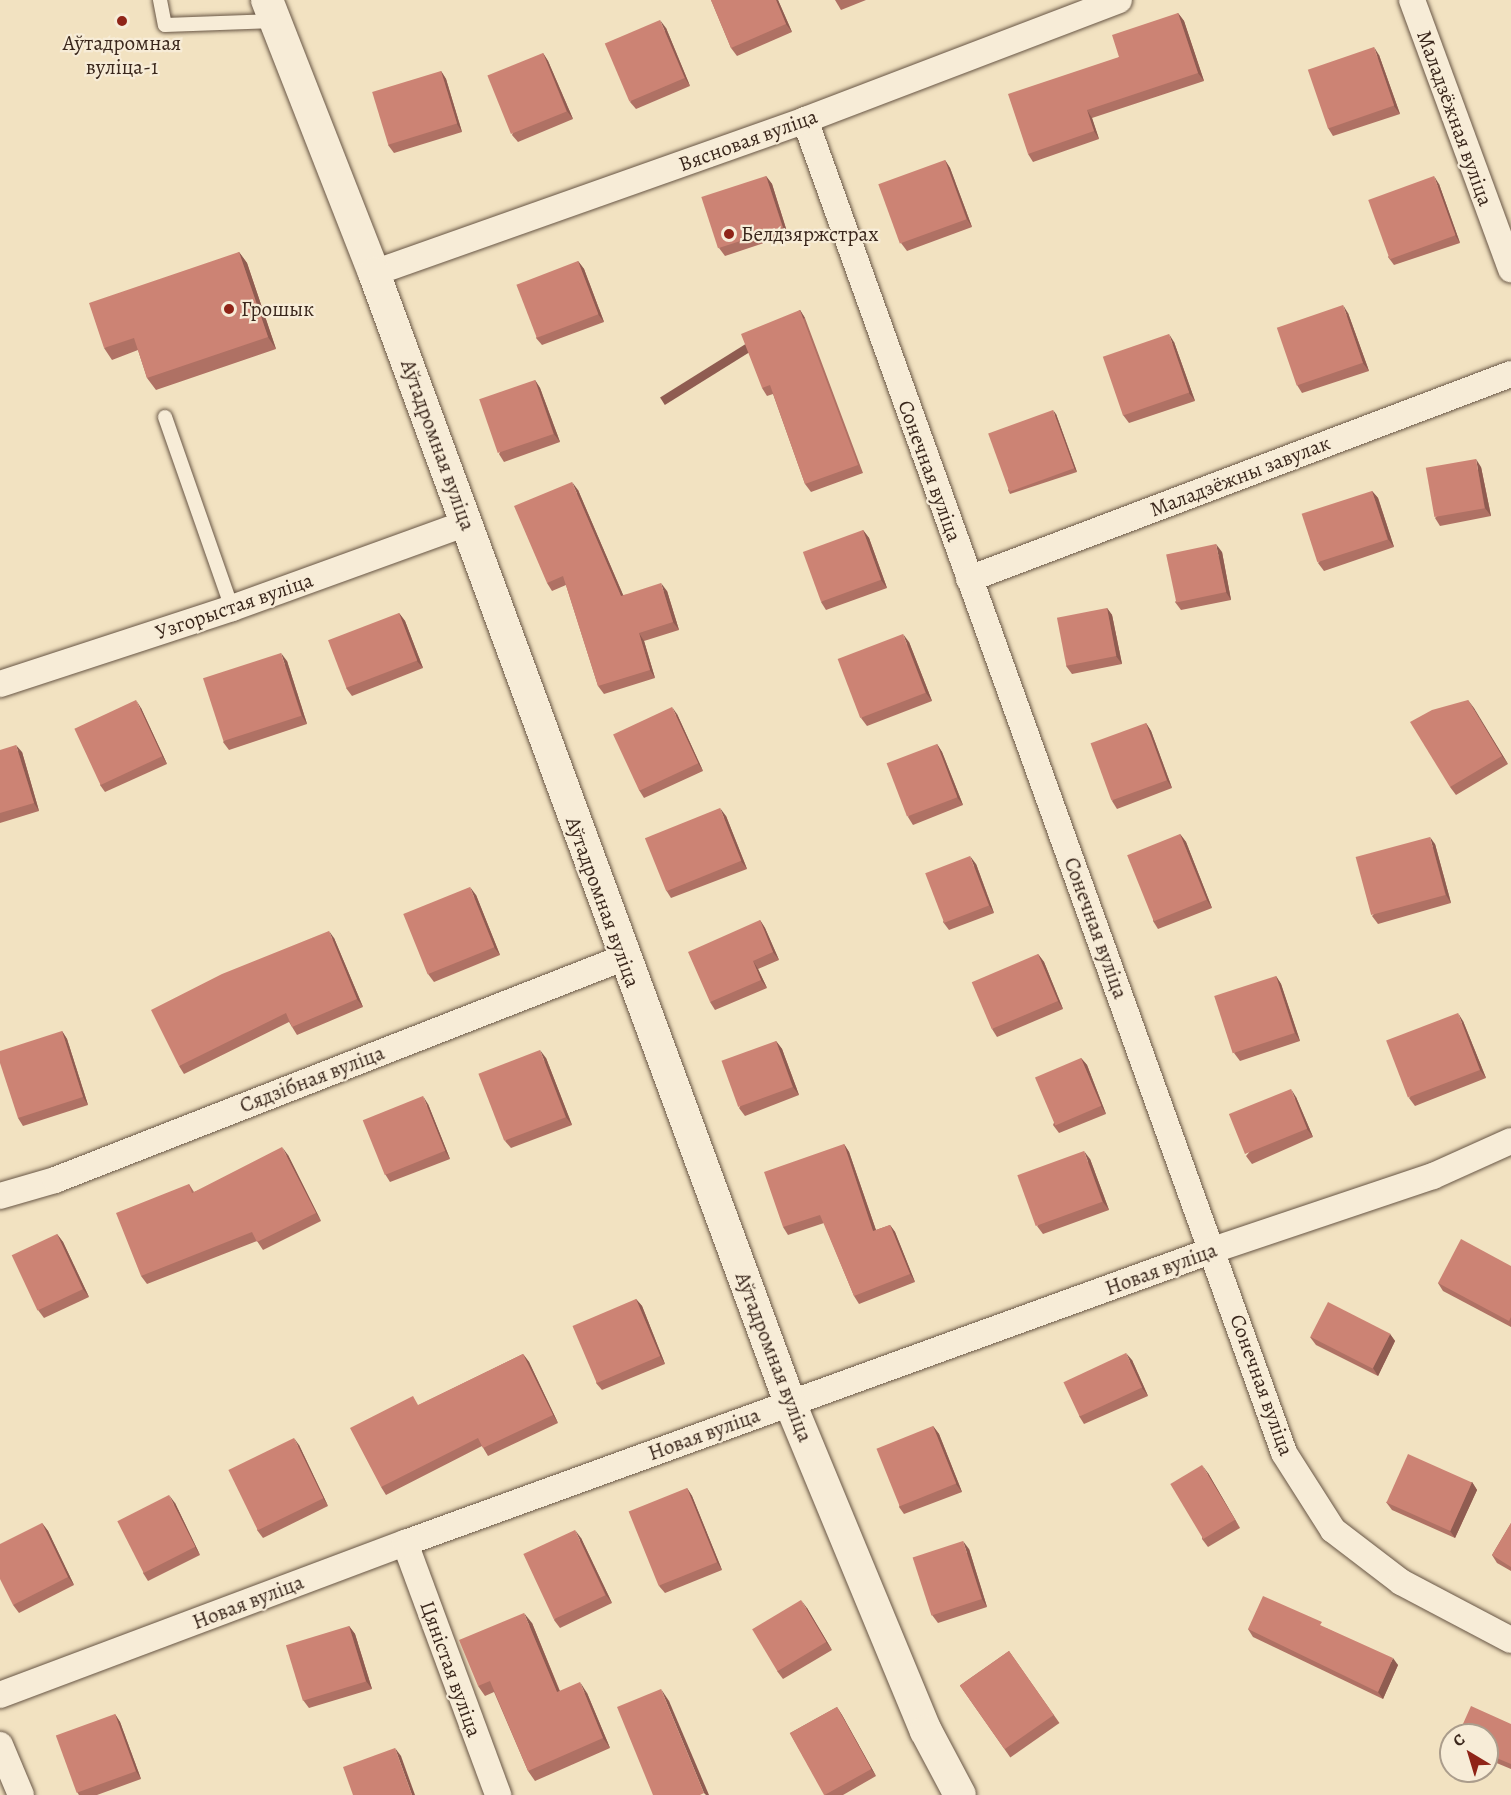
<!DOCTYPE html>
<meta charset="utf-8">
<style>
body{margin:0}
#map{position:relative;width:1511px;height:1795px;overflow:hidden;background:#f2e2c1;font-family:Alegreya,serif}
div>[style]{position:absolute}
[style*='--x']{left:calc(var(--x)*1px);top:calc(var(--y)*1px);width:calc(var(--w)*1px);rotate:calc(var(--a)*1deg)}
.roads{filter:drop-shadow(0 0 2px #685645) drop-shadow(0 0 2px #685645)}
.service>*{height:14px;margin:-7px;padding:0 7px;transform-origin:7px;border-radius:7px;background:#f7ecd7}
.minor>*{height:26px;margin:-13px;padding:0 13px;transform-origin:13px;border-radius:13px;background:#f7ecd7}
.tertiary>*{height:32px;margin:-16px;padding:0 16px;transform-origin:16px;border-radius:16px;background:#f7ecd7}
.wall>*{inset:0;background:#af7164;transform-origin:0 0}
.shaded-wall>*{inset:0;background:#8f5c51;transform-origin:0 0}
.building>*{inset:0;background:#cc8374;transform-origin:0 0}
.dots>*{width:16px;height:16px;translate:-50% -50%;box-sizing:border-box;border:3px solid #f7ecd7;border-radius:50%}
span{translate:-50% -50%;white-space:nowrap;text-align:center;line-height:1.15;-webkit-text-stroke:4.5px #f7ecd7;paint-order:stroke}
.poi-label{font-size:21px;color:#3a271c}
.left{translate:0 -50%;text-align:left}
.street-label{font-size:21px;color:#3a271c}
.north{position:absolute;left:1439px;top:1723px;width:60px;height:60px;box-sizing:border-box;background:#f7ecd7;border:2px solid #ab9d8c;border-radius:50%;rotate:322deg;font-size:16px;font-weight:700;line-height:24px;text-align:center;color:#3a271c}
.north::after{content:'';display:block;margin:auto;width:21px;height:27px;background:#8f2418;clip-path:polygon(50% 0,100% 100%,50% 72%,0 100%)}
</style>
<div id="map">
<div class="roads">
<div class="service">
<i style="--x:160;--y:0;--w:25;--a:79"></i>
<i style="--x:165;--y:25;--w:110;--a:-2.1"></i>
<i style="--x:165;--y:417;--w:202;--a:70.7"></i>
</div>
<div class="minor">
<i style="--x:1412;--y:0;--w:287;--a:69.8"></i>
<i style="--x:805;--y:120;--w:1416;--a:70.23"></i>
<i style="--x:1284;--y:1453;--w:91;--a:57.5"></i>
<i style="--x:1333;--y:1530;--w:86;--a:37.4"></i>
<i style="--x:1401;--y:1582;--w:124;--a:27.8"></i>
<i style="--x:374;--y:273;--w:457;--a:-19.5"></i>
<i style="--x:805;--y:120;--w:336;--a:-20.9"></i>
<i style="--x:969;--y:579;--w:579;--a:-20.72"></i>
<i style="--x:0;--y:684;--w:244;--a:-18.1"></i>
<i style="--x:232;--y:608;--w:250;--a:-19.9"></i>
<i style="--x:0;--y:1196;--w:57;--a:-16.2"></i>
<i style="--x:55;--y:1180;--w:610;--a:-21.35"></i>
<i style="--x:405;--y:1543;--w:269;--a:69.7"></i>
<i style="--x:0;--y:1695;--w:433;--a:-20.6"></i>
<i style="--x:405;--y:1543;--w:859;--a:-19.93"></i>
<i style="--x:1213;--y:1250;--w:232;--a:-18.6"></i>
<i style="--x:1433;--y:1176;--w:85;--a:-24.2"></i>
<i style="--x:0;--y:1745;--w:54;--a:67.2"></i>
</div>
<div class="tertiary">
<i style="--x:267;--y:0;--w:293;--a:68.6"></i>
<i style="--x:374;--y:273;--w:1204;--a:69.79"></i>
<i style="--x:790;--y:1403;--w:355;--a:67.5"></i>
<i style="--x:926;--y:1731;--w:72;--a:62"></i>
</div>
</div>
<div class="wall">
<i style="clip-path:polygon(711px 0,778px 0,792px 32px,737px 56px,731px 48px)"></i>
<i style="clip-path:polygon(835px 0,866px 0,841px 10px)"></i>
<i style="clip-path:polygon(1178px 13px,1184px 21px,1204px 81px,1092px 118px,1099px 139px,1033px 162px,1028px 154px,1119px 57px)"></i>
<i style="clip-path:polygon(666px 28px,690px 86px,636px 109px,630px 102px)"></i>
<i style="clip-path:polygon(543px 53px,548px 61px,573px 119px,518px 142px,512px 135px)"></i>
<i style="clip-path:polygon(1379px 55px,1400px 114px,1333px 136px,1328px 128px)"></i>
<i style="clip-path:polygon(441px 71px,446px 79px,462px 132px,394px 153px,388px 145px)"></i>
<i style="clip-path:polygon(945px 160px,950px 168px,972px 227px,907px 251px,901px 243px)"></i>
<i style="clip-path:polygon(766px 176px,772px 184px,788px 235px,725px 256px,719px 248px)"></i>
<i style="clip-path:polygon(1439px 184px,1460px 243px,1394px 265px,1388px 257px)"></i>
<i style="clip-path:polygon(239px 252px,247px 263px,276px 349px,156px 390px,147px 378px,138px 350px,112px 360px,104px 348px)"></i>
<i style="clip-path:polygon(578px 261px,584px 269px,604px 322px,542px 345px,536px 338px)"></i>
<i style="clip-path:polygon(800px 310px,805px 318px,863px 473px,811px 492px,805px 484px,773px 394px,767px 396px,762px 388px)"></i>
<i style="clip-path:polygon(1348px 313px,1369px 371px,1302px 393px,1297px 385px)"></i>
<i style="clip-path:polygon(1174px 342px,1195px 401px,1129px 423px,1123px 415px)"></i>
<i style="clip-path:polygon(535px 380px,540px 388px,560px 442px,504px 462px,499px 454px)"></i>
<i style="clip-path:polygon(1056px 414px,1077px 472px,1010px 494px,1008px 490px)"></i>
<i style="clip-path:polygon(1481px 467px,1491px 516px,1440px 526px,1435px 518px)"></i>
<i style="clip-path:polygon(578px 490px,623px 595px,667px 591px,679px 630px,644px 641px,655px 678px,604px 694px,598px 686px,566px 585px,552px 591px,547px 583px)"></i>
<i style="clip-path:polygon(1372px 491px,1378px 498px,1394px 547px,1324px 571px,1318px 563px)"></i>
<i style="clip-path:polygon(863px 530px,869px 538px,887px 588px,826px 610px,821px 602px)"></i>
<i style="clip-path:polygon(1222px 552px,1231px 600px,1181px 610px,1175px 602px)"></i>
<i style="clip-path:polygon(1107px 608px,1112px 615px,1122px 664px,1072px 674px,1066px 666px)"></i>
<i style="clip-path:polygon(399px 613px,405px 621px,423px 668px,352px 696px,346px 688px)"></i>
<i style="clip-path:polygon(909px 642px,932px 701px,867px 726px,861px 718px)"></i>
<i style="clip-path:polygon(287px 661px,307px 724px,229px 750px,223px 742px)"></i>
<i style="clip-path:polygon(1468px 700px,1508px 764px,1456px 795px,1450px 787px)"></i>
<i style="clip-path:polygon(141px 708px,167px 764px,105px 792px,100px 785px)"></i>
<i style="clip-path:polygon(677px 714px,703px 771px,644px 798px,639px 790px)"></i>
<i style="clip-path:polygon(1146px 723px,1151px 731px,1172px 788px,1117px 809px,1112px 801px)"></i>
<i style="clip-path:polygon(937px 744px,942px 752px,963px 805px,913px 825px,908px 817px)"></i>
<i style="clip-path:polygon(0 750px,22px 752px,39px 811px,0 823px)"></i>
<i style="clip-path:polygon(726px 816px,747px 869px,671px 898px,666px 890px)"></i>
<i style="clip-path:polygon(1180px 834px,1186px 842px,1212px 908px,1158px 929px,1153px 921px)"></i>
<i style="clip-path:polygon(1435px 844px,1451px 903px,1378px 924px,1372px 916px)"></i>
<i style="clip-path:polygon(976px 864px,994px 913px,949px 930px,943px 922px)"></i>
<i style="clip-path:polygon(476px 895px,500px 955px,434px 982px,428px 974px)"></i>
<i style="clip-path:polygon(760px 920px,765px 928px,779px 960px,758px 969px,767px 988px,715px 1010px,710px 1002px)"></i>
<i style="clip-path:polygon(334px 938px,363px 1007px,297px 1035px,289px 1022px,184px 1074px,179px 1066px)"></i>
<i style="clip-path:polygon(1038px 954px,1044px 962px,1063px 1009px,997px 1037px,992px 1029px)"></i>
<i style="clip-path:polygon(1276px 976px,1281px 984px,1300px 1041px,1240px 1061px,1234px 1053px)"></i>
<i style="clip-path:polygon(1463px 1021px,1486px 1078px,1415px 1106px,1409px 1098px)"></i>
<i style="clip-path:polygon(62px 1031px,67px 1039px,88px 1105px,23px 1126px,18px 1118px)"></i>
<i style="clip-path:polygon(776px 1041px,782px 1049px,799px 1095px,745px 1116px,739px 1108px)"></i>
<i style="clip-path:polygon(546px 1058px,572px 1125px,511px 1148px,505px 1141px)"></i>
<i style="clip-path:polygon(1081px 1058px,1087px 1065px,1106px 1114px,1059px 1133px,1053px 1125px)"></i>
<i style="clip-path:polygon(1296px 1097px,1313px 1137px,1252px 1164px,1246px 1156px)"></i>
<i style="clip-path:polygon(428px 1104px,450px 1159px,390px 1182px,385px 1174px)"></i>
<i style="clip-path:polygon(844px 1144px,849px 1152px,876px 1230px,890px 1225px,895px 1232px,915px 1282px,859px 1304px,854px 1296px,824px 1223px,788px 1235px,783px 1227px)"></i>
<i style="clip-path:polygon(288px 1155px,321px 1221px,263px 1250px,257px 1241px,147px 1284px,141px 1276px,189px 1184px,194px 1192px)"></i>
<i style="clip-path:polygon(1090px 1159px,1109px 1210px,1043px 1234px,1037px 1226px)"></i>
<i style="clip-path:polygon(57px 1234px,63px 1242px,89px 1297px,44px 1318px,38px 1310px)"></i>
<i style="clip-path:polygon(1511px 1266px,1511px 1327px,1443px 1291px,1438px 1283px)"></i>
<i style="clip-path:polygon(636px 1299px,642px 1306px,665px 1364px,602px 1390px,596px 1383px)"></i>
<i style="clip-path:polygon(1390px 1334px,1395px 1341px,1378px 1376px,1316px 1345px,1310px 1337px)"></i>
<i style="clip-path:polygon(523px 1354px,529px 1362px,558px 1423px,488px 1456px,482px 1446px,386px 1495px,381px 1487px,419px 1405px)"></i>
<i style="clip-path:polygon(1132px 1360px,1148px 1396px,1084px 1424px,1079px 1416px)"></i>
<i style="clip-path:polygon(933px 1426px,939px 1434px,962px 1492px,904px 1514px,899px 1507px)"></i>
<i style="clip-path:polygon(299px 1445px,328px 1506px,263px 1538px,257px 1530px)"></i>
<i style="clip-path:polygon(1208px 1473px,1240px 1528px,1208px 1547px,1202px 1539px)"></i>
<i style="clip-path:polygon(1472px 1482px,1477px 1490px,1455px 1538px,1392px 1510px,1386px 1502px)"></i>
<i style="clip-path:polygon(687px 1488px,692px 1496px,722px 1570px,665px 1593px,659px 1586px)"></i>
<i style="clip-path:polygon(175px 1503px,200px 1555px,148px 1581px,143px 1573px)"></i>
<i style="clip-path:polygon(42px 1523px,48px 1531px,74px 1585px,19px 1613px,13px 1605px)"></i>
<i style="clip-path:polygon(1511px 1523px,1511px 1571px,1497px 1563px,1492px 1555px)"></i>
<i style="clip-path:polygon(581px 1538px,612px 1603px,560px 1628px,554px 1620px)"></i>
<i style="clip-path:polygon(969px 1549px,987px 1607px,938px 1623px,932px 1615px)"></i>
<i style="clip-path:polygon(807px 1608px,832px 1650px,783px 1679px,777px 1671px)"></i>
<i style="clip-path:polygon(532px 1623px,560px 1691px,587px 1693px,610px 1748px,535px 1781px,528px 1771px,494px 1692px,485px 1696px,478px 1686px)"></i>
<i style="clip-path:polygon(349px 1626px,355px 1634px,372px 1689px,309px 1708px,303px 1700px)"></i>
<i style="clip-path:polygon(1326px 1628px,1398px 1665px,1383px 1699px,1253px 1637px,1248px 1629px)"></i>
<i style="left:1009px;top:1651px;width:88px;height:60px;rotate:55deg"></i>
<i style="clip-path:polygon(837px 1707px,842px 1715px,876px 1776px,843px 1795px,825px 1795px,790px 1733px)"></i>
<i style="clip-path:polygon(115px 1714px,120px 1722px,141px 1779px,97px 1795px,79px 1795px,77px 1792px)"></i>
<i style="clip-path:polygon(1511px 1724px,1511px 1769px,1487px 1759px,1487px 1735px)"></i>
</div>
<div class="shaded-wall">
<i style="clip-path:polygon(776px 0,778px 0,792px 32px,786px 24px)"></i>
<i style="clip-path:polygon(1178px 13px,1184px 21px,1204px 81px,1198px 73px)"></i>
<i style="clip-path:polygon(660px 20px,666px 28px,690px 86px,685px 78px)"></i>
<i style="clip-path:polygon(1374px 47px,1379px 55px,1400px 114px,1394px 106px)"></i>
<i style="clip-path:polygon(543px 53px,548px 61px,573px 119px,567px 111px)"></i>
<i style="clip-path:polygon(441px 71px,446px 79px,462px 132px,457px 124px)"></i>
<i style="clip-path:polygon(1087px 110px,1092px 118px,1099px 139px,1094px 131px)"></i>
<i style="clip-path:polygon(945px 160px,950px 168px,972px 227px,967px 219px)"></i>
<i style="clip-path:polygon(766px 176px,772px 184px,788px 235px,783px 227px)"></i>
<i style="clip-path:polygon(1434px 176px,1439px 184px,1460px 243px,1455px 235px)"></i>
<i style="clip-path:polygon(239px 252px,247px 263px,276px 349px,268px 337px)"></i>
<i style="clip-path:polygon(578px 261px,584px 269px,604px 322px,598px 314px)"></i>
<i style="clip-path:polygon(1343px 305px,1348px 313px,1369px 371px,1363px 363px)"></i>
<i style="left:800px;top:310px;width:9px;height:165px;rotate:58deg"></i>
<i style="clip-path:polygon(1169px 334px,1174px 342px,1195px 401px,1189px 393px)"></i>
<i style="clip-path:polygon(535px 380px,540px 388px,560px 442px,554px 434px)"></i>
<i style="clip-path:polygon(1053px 410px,1056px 414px,1077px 472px,1074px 468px)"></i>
<i style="clip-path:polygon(1476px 459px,1481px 467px,1491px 516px,1485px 508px)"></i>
<i style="clip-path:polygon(572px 482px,578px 490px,627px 604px,621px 596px)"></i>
<i style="clip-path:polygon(1372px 491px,1378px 498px,1394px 547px,1388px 539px)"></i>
<i style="clip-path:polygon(863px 530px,869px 538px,887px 588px,881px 580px)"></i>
<i style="clip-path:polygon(1216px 544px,1222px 552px,1231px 600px,1226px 592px)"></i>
<i style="clip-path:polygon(661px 583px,667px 591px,679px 630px,673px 622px)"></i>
<i style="clip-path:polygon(1107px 608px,1112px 615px,1122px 664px,1116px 656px)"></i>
<i style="clip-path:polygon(399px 613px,405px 621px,423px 668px,417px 661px)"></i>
<i style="clip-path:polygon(639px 633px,644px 641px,655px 678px,650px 670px)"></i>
<i style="clip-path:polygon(903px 634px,909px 642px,932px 701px,926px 693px)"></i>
<i style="clip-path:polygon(281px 653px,287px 661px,307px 724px,302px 716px)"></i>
<i style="clip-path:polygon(136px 700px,141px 708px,167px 764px,162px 756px)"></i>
<i style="clip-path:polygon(1468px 700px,1474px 708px,1508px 764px,1502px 756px)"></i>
<i style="clip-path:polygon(672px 707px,677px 714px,703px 771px,698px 763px)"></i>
<i style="clip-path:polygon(1146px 723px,1151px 731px,1172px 788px,1167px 780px)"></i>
<i style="clip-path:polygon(937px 744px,942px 752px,963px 805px,957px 797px)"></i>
<i style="clip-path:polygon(16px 745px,22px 752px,39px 811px,34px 803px)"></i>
<i style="clip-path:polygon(720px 808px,726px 816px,747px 869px,741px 861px)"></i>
<i style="clip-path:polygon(1180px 834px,1186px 842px,1212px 908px,1207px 900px)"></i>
<i style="clip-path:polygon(1430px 837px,1435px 844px,1451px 903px,1446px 895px)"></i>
<i style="clip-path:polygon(970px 856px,976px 864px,994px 913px,989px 905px)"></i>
<i style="clip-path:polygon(470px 887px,476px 895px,500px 955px,494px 947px)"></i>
<i style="clip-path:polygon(760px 920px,765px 928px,779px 960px,773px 952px)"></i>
<i style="clip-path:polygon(329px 931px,334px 938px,363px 1007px,357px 999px)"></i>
<i style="clip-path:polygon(1038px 954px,1044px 962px,1063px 1009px,1058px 1001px)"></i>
<i style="clip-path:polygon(753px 961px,758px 969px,767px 988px,761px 980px)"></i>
<i style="clip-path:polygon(1276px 976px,1281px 984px,1300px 1041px,1295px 1033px)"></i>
<i style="clip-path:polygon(1458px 1013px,1463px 1021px,1486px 1078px,1480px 1070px)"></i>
<i style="clip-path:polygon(62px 1031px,67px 1039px,88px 1105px,83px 1097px)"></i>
<i style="clip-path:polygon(776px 1041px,782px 1049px,799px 1095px,793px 1087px)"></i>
<i style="clip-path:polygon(540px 1050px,546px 1058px,572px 1125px,566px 1117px)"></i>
<i style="clip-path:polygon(1081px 1058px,1087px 1065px,1106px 1114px,1101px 1106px)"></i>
<i style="clip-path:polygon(1291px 1089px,1296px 1097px,1313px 1137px,1307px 1129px)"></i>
<i style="clip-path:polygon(423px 1096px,428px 1104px,450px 1159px,445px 1151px)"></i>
<i style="clip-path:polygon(844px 1144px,849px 1152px,879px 1239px,873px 1231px)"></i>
<i style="clip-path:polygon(282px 1147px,288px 1155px,321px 1221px,316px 1213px)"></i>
<i style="clip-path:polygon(1084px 1151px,1090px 1159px,1109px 1210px,1103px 1202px)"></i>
<i style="clip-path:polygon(890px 1225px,895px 1232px,915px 1282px,910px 1274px)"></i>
<i style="clip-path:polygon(57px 1234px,63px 1242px,89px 1297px,83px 1289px)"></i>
<i style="clip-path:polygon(636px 1299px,642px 1306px,665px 1364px,660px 1356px)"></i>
<i style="clip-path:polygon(1390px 1334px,1395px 1341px,1378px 1376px,1373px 1368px)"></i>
<i style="clip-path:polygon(1126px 1353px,1132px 1360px,1148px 1396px,1142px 1388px)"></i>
<i style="clip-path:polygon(523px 1354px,529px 1362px,558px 1423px,553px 1415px)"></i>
<i style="clip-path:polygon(933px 1426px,939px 1434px,962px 1492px,956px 1484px)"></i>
<i style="clip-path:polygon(294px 1438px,299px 1445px,328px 1506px,323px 1498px)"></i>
<i style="clip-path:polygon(1202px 1465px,1208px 1473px,1240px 1528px,1235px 1520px)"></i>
<i style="clip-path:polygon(1472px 1482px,1477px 1490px,1455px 1538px,1450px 1531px)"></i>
<i style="clip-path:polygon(687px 1488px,692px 1496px,722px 1570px,717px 1562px)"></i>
<i style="clip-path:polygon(169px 1495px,175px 1503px,200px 1555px,195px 1547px)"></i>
<i style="clip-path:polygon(42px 1523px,48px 1531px,74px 1585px,68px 1577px)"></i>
<i style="clip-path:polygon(575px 1530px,581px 1538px,612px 1603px,606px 1595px)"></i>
<i style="clip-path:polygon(963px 1541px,969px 1549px,987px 1607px,982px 1599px)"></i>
<i style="clip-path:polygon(801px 1600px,807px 1608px,832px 1650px,826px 1642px)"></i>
<i style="clip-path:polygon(524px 1613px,532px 1623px,564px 1702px,557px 1692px)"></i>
<i style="clip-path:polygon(349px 1626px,355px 1634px,372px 1689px,366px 1681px)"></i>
<i style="clip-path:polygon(1393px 1658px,1398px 1665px,1383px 1699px,1378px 1692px)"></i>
<i style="clip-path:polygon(580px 1682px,587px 1693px,610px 1748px,603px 1738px)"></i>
<i style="clip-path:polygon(661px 1689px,669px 1701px,709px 1795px,706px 1795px,704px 1793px)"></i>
<i style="clip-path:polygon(837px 1707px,842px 1715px,876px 1776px,871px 1769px)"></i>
<i style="clip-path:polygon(115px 1714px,120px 1722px,141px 1779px,136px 1771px)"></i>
<i style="clip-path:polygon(395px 1748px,401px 1756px,415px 1795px,412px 1795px)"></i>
</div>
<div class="building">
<i style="clip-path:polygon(711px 0,776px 0,786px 24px,731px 48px)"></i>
<i style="clip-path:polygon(1178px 13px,1198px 73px,1087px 110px,1094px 131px,1028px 154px,1008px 94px,1119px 57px,1112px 35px)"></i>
<i style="left:660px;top:20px;width:63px;height:60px;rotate:67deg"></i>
<i style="left:1374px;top:47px;width:62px;height:70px;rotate:71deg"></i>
<i style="left:543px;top:53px;width:63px;height:60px;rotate:68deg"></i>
<i style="left:441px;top:71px;width:55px;height:72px;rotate:73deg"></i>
<i style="left:945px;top:160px;width:63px;height:71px;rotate:70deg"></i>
<i style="left:766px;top:176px;width:54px;height:68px;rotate:72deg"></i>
<i style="left:1434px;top:176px;width:63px;height:70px;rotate:70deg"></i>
<i style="clip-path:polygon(239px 252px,268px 337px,147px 378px,134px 338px,104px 348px,89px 303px)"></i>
<i style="left:578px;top:261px;width:57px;height:66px;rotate:69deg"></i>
<i style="left:1343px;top:305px;width:61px;height:70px;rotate:71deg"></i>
<i style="clip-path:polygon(800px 310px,858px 465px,805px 484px,770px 385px,762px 388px,741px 334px)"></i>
<i style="left:1169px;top:334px;width:62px;height:70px;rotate:71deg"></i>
<i style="left:535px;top:380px;width:57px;height:59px;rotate:71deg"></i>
<i style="left:1053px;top:410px;width:62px;height:69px;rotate:70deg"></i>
<i style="left:1476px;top:459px;width:50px;height:51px;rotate:80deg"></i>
<i style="clip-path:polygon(572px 482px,621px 596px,661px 583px,673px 622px,639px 633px,650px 670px,598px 686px,563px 576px,547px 583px,514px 506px)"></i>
<i style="left:1372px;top:491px;width:51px;height:74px;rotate:72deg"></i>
<i style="left:863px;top:530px;width:53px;height:64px;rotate:70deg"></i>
<i style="left:1216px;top:544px;width:49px;height:51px;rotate:78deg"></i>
<i style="left:1107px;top:608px;width:49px;height:51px;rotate:79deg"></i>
<i style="left:399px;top:613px;width:51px;height:76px;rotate:69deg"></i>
<i style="left:903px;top:634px;width:63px;height:70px;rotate:69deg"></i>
<i style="left:281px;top:653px;width:66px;height:82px;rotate:72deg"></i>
<i style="left:136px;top:700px;width:62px;height:68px;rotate:65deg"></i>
<i style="clip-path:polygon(1468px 700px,1502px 756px,1450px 787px,1410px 722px,1432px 710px)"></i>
<i style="left:672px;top:707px;width:62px;height:65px;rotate:65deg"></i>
<i style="left:1146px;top:723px;width:61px;height:59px;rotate:70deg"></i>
<i style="left:937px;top:744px;width:57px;height:54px;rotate:69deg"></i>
<i style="clip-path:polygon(16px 745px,34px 803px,0 813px,0 750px)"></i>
<i style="left:720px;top:808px;width:57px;height:81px;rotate:68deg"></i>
<i style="left:1180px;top:834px;width:71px;height:57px;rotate:68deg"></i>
<i style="left:1430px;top:837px;width:60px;height:77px;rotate:75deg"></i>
<i style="left:970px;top:856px;width:53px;height:48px;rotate:69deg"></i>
<i style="left:470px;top:887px;width:65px;height:72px;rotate:68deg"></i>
<i style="clip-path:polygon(760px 920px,773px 952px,753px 961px,761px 980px,710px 1002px,688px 952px)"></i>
<i style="clip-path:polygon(329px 931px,357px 999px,292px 1027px,286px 1013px,179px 1066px,151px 1010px,222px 974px)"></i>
<i style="left:1038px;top:954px;width:51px;height:72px;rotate:67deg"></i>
<i style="left:1276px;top:976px;width:60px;height:65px;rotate:72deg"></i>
<i style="left:1458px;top:1013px;width:61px;height:77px;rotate:69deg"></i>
<i style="clip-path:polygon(62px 1031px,83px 1097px,18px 1118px,0 1063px,0 1051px)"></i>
<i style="left:776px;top:1041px;width:49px;height:58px;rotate:70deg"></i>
<i style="left:540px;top:1050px;width:72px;height:66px;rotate:69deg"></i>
<i style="left:1081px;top:1058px;width:52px;height:50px;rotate:67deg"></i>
<i style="left:1291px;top:1089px;width:43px;height:67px;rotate:68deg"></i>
<i style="left:423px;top:1096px;width:59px;height:65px;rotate:68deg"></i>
<i style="clip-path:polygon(844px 1144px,873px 1231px,890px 1225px,910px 1274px,854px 1296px,820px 1215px,783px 1227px,764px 1172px)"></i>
<i style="clip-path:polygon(282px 1147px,316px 1213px,257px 1242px,252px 1232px,141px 1276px,116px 1213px,189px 1184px,192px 1193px)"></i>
<i style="left:1084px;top:1151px;width:54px;height:71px;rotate:70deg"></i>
<i style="left:57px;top:1234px;width:61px;height:50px;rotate:65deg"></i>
<i style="clip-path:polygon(1461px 1239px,1511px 1266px,1511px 1317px,1509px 1321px,1438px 1283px)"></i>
<i style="left:636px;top:1299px;width:62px;height:69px;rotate:67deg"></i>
<i style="left:1328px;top:1302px;width:70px;height:39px;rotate:27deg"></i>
<i style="left:1126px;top:1353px;width:38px;height:69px;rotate:65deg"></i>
<i style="clip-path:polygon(523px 1354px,553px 1415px,483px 1448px,478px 1438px,381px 1487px,350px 1428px,413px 1396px,418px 1405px)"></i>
<i style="left:933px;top:1426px;width:62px;height:61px;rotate:68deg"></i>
<i style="left:294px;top:1438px;width:67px;height:73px;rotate:64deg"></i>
<i style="left:1408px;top:1454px;width:70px;height:53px;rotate:24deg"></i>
<i style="left:1202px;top:1465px;width:64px;height:37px;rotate:59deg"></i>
<i style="left:687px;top:1488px;width:80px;height:63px;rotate:68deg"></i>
<i style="left:169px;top:1495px;width:58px;height:58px;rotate:63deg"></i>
<i style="clip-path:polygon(42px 1523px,68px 1577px,13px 1605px,0 1579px,0 1544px)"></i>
<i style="clip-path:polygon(1511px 1523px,1511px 1567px,1492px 1555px)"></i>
<i style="left:575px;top:1530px;width:72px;height:57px;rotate:65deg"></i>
<i style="left:963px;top:1541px;width:61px;height:53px;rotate:72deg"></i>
<i style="clip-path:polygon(1263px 1596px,1322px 1622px,1320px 1625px,1393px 1658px,1378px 1692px,1248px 1629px)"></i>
<i style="left:801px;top:1600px;width:49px;height:57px;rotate:59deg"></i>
<i style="clip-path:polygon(524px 1613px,557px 1692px,580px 1682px,603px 1738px,528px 1771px,490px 1681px,478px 1686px,459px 1640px)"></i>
<i style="left:349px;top:1626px;width:58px;height:66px;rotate:73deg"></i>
<i style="left:1009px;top:1651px;width:78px;height:60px;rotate:55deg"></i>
<i style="clip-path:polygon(661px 1689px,704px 1793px,700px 1795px,653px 1795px,617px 1707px)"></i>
<i style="clip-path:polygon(1471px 1706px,1511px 1724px,1511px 1764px,1487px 1754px,1487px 1735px,1458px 1735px)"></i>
<i style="left:837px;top:1707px;width:71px;height:54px;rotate:61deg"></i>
<i style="left:115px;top:1714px;width:61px;height:63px;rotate:70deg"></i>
<i style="clip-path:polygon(395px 1748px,412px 1795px,353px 1795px,343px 1767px)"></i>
</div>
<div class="dots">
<i style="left:122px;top:21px;background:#8f2418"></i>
<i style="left:729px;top:234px;background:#8f2418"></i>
<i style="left:229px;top:309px;background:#8f2418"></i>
</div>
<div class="poi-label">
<span style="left:122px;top:55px">Аўтадромная<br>вуліца-1</span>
<span class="left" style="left:741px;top:234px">Белдзяржстрах</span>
<span class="left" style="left:241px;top:309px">Грошык</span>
</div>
<div class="street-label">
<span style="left:1455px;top:118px;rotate:70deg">Маладзёжная вуліца</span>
<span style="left:748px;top:140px;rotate:-20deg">Вясновая вуліца</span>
<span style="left:438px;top:445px;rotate:70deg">Аўтадромная вуліца</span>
<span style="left:930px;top:471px;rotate:70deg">Сонечная вуліца</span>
<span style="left:1240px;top:476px;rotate:-21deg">Маладзёжны завулак</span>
<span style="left:234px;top:606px;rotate:-19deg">Узгорыстая вуліца</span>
<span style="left:603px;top:902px;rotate:70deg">Аўтадромная вуліца</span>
<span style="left:1096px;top:928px;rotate:70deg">Сонечная вуліца</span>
<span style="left:312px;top:1079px;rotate:-21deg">Сядзібная вуліца</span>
<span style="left:1161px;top:1269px;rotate:-20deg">Новая вуліца</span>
<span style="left:774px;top:1357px;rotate:69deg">Аўтадромная вуліца</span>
<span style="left:1262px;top:1385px;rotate:70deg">Сонечная вуліца</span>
<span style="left:704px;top:1434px;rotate:-20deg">Новая вуліца</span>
<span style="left:248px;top:1602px;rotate:-21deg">Новая вуліца</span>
<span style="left:451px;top:1669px;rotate:70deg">Цяністая вуліца</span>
</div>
<div class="north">С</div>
</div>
